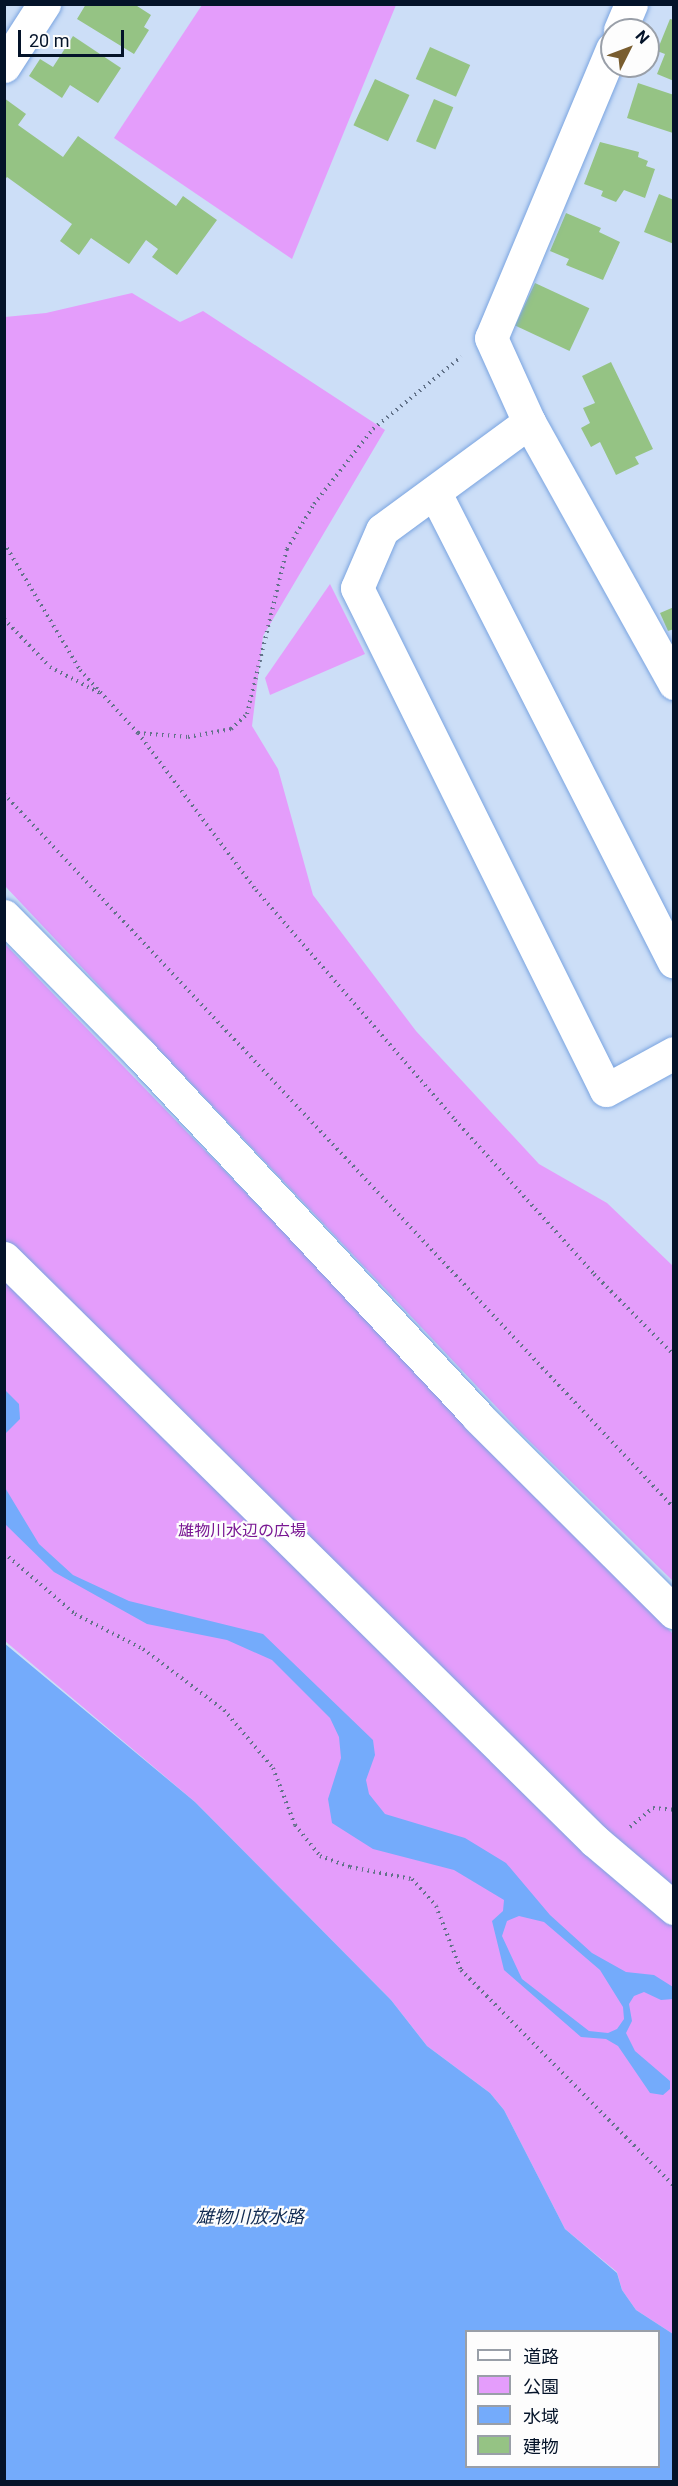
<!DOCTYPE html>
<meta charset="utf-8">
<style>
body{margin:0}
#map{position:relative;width:678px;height:2486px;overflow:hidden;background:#ccdef7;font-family:Roboto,"Noto Sans JP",sans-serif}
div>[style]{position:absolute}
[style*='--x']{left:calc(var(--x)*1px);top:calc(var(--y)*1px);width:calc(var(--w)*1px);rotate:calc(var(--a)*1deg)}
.green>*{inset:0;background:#e49dfb}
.water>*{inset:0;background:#74abfb}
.building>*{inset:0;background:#95c384;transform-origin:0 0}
.path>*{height:4px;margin-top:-2px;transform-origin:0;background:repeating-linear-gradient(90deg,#627289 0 1.5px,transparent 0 6px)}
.roads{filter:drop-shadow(0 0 2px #7aa4e0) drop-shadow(0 0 2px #7aa4e0)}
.street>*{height:33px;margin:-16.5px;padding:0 16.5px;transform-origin:16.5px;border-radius:16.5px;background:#fff}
span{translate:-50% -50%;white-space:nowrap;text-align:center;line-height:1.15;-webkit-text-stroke:4.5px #fdfdfd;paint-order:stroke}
.park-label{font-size:16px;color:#791793}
.water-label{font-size:18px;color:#102a51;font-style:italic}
.frame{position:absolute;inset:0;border:6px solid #041329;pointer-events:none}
.legend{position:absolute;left:465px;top:2330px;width:195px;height:138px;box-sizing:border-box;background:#fdfdfd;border:2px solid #999fa8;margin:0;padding:8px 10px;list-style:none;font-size:18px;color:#041329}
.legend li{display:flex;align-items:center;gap:12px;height:30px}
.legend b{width:30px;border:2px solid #999fa8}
.north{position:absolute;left:600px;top:18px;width:60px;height:60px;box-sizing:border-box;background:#fdfdfd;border:2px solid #999fa8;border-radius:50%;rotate:48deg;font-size:16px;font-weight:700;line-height:24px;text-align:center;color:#041329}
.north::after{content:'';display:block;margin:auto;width:21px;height:27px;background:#795d2f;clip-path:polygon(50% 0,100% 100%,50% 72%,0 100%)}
.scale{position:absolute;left:18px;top:30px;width:106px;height:27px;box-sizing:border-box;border:3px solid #041329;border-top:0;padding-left:8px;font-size:18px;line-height:21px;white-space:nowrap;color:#041329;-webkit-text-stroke:4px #fdfdfd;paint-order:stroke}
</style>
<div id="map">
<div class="green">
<i style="clip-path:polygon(202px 5px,396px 5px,292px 259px,114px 138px)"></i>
<i style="clip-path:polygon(132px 293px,180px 322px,203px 311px,385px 430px,263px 636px,252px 726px,278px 769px,313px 895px,416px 1031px,539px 1164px,607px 1203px,673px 1266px,673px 1581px,521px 1433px,5px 886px,5px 317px,46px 313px)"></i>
<i style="clip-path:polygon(330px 584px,365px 654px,270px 695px,265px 678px)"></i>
<i style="clip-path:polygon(4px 943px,673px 1634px,673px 2334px,636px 2310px,622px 2290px,617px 2272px,565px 2229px,504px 2110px,490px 2093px,427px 2046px,391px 2000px,195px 1802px,5px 1641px)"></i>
</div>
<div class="water">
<i style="clip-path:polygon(5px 1390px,19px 1404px,20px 1419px,5px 1434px)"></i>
<i style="clip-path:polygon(evenodd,4px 1486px,39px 1544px,73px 1575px,129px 1601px,263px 1634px,373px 1740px,375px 1755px,366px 1780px,369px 1794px,385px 1814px,465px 1838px,506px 1863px,550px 1915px,592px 1953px,626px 1972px,654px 1975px,673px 1987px,673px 1999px,661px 2000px,644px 1992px,634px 1996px,629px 2004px,632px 2021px,626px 2033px,635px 2051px,670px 2081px,670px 2089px,663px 2095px,650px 2093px,618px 2046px,606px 2039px,581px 2037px,504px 1970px,492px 1921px,503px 1911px,504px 1900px,454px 1870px,373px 1849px,332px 1823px,328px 1799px,341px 1758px,339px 1737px,330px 1718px,272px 1660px,227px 1640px,147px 1624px,54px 1572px,5px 1524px,4px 1486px,519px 1916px,544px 1922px,600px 1970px,623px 2007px,624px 2019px,617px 2029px,608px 2033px,589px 2031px,522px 1979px,502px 1936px,507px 1921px,519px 1916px)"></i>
<i style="clip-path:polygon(evenodd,4px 1643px,195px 1802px,391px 2000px,427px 2046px,490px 2093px,504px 2110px,565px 2229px,617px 2273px,622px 2290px,636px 2310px,673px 2334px,673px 2481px,5px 2481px,4px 1643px,466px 2332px,658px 2332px,658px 2466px,466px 2466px,466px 2332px)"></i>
</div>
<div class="building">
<i style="clip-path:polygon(86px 4px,134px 4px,151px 15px,144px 27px,149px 30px,134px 54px,77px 19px)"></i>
<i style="clip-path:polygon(670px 19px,674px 20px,674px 81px,657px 74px,665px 54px,657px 51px)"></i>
<i style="clip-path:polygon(73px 36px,121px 68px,98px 103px,70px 85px,62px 98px,29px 76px,40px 59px,53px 67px)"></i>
<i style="left:430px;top:47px;width:44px;height:35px;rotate:24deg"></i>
<i style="left:375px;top:79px;width:38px;height:51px;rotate:25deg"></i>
<i style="clip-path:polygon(638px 83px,674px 95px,673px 133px,627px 118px)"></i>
<i style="clip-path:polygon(4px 98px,26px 114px,18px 125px,63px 157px,78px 136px,176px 206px,183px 196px,217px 220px,177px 275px,152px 257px,158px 249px,146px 240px,129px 264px,91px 238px,79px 255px,60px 241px,72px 224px,7px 177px,4px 181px)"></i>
<i style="left:434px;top:99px;width:21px;height:46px;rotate:23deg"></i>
<i style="clip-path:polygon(600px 142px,639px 152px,638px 157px,648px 161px,646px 166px,655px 169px,645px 198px,624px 190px,616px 202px,601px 196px,603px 191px,584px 184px)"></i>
<i style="clip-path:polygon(659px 194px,674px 200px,674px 244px,644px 232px)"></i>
<i style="clip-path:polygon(566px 213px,601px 228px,599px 232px,620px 242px,603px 280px,566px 265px,569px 259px,550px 251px)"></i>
<i style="left:535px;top:283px;width:60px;height:47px;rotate:25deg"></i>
<i style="clip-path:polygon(611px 362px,653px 449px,635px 457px,639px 464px,616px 475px,600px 442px,591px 447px,581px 428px,590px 423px,583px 408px,595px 403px,582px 376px)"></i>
<i style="clip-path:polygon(674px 607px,674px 629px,668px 631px,660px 613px)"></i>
</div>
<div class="path">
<i style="--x:4;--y:543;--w:148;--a:59.1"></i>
<i style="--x:80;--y:670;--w:86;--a:47.4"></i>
<i style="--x:138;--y:733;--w:196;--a:53.1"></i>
<i style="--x:256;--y:890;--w:304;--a:49.1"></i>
<i style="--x:455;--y:1120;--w:207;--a:47.9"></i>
<i style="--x:594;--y:1274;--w:114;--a:45.4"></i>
<i style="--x:4;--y:619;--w:66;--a:46.2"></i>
<i style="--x:50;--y:667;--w:56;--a:27.5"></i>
<i style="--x:138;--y:733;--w:50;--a:4.6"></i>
<i style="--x:188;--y:737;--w:44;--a:-10.5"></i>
<i style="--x:231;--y:729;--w:22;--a:-43"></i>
<i style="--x:247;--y:714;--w:170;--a:-76.4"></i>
<i style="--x:287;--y:549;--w:52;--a:-59"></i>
<i style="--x:314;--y:504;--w:95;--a:-51.8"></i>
<i style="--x:373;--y:429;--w:114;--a:-39.3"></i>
<i style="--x:4;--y:794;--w:979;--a:46.82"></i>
<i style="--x:4;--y:1553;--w:94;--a:40.7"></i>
<i style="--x:75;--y:1614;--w:76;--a:27.2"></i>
<i style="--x:143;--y:1649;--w:101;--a:37"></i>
<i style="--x:224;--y:1710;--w:76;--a:49.8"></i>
<i style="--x:273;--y:1768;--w:61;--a:68.9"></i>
<i style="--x:295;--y:1825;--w:40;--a:51"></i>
<i style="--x:320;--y:1856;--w:32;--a:20"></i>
<i style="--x:350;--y:1867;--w:63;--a:11"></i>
<i style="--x:412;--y:1879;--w:36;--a:48"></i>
<i style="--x:436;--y:1906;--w:69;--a:68.7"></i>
<i style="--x:461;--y:1970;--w:303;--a:45.4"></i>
<i style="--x:630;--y:1827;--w:30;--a:-40"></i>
<i style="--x:653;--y:1808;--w:21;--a:5"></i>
</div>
<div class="roads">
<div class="street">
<i style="--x:620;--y:30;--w:28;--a:-67"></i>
<i style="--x:612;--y:49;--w:313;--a:112.7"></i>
<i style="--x:491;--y:338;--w:92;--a:65.7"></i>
<i style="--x:529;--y:422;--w:299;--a:60.9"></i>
<i style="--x:4;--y:66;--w:74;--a:-57.2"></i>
<i style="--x:529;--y:422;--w:182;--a:143.7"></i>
<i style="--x:382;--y:530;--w:63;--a:113.3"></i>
<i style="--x:357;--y:588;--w:560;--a:63.62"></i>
<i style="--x:606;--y:1090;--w:77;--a:-28.6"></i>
<i style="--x:435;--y:493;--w:526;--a:63"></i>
<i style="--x:4;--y:916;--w:194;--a:45.4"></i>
<i style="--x:140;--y:1054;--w:495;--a:47"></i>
<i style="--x:477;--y:1416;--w:278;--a:44.9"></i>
<i style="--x:4;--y:1258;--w:830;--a:44.61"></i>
<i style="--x:595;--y:1841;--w:104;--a:40.3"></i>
</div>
</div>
<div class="park-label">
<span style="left:242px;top:1531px">雄物川水辺の広場</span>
</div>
<div class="water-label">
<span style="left:250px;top:2217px">雄物川放水路</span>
</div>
<div class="frame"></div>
<ul class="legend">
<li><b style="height:8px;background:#fff"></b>道路</li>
<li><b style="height:16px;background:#e49dfb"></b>公園</li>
<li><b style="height:16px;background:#74abfb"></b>水域</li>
<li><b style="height:16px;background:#95c384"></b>建物</li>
</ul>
<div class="north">N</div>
<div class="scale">20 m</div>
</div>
